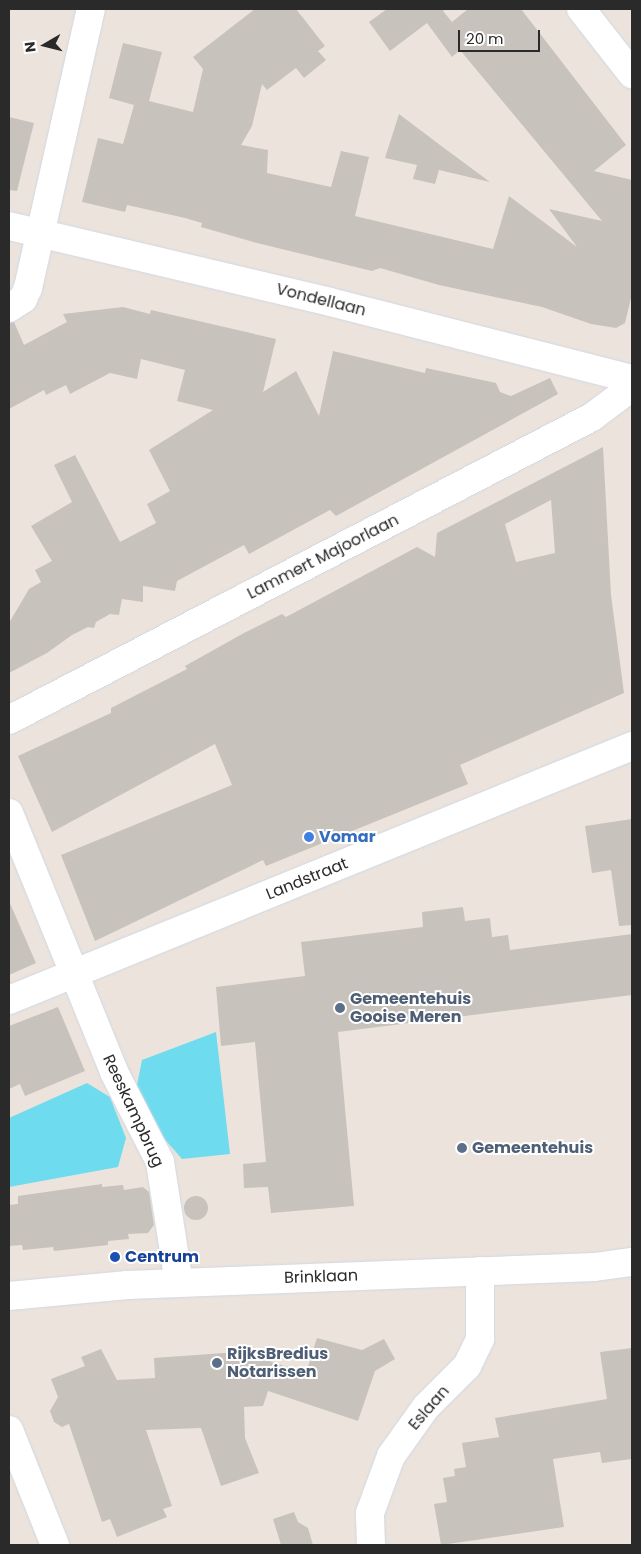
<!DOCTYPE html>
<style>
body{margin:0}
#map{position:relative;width:641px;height:1554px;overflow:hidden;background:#ece4dc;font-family:Poppins,sans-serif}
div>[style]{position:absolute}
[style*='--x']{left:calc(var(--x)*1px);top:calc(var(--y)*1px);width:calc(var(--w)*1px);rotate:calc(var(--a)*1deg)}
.water>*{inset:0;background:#6fdbee}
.building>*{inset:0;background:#c7c2bb}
.round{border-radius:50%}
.roads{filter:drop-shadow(0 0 1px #d1d7e3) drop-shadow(0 0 1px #d1d7e3)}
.minor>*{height:28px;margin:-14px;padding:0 14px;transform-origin:14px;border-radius:14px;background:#fff}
.dots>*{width:14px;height:14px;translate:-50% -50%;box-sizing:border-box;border:2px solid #fff;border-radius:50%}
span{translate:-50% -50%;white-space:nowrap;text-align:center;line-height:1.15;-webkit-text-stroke:4px #fff;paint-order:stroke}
.street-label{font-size:16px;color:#2a2a2a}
.shop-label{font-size:16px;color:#366cbe;font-weight:700}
.left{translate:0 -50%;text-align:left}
.service-label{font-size:16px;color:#4e5e75;font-weight:700}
.transit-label{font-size:16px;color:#164399;font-weight:700}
.frame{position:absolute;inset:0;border:10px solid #2a2a2a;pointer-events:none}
.north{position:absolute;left:20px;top:20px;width:50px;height:50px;-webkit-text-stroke:4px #fff;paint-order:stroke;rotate:262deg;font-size:14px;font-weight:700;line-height:20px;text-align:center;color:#2a2a2a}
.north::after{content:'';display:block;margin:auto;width:18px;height:22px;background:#2a2a2a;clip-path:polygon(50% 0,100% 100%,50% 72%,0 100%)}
.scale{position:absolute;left:458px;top:30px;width:82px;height:22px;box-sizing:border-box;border:2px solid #2a2a2a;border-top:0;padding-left:6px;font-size:15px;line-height:18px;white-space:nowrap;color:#2a2a2a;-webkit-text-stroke:4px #fff;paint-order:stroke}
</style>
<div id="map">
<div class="water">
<i style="clip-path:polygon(216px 1032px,230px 1154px,182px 1159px,153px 1126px,137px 1085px,142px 1060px)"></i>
<i style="clip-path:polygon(87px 1083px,110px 1097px,126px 1138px,118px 1167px,9px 1187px,9px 1118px)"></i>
</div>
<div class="building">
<i style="clip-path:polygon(255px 9px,296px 9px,325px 46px,318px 51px,326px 60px,304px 78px,296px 68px,267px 90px,262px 84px,252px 126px,241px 145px,268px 150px,267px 173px,331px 187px,341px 151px,369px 157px,355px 216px,493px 249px,509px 196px,577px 247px,549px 209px,602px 221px,460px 50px,452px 57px,427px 23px,390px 51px,369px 22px,387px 9px,446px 9px,443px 11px,452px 22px,468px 9px,521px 9px,626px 145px,594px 171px,632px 180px,632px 294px,625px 323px,616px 328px,591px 324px,542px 307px,439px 285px,380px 268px,372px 271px,257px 243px,201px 227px,202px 223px,185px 218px,127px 205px,125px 212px,82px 202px,98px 138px,123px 144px,134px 105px,109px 98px,123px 43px,162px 52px,149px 101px,193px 112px,203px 69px,193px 57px)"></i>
<i style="clip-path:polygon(399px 114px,440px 145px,490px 182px,439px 170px,435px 184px,413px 179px,417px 165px,385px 158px)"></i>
<i style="clip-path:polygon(9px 117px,34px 123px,17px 191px,9px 190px)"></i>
<i style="clip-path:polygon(123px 307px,150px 314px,151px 310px,276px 339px,263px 392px,296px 371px,319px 416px,333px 351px,425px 373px,426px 368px,496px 383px,500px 392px,511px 396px,550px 378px,558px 394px,336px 516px,330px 510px,249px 554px,244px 545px,177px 581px,175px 591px,143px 586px,143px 602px,122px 599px,119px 615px,110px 614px,96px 622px,94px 628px,88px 627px,72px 635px,47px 653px,9px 673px,9px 623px,29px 589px,41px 582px,35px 570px,52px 561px,31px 526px,72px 502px,54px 465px,75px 455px,120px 542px,156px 523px,147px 504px,170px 491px,149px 450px,213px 410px,177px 401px,185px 370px,141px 359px,137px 379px,110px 373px,70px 394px,66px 385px,46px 395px,44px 390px,9px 409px,9px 323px,14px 322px,24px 345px,67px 322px,63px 314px)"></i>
<i style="clip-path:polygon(evenodd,603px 447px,611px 595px,624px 693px,460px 765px,468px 784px,266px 866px,263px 860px,95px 941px,61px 855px,232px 785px,215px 744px,52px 832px,18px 756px,111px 713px,111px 708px,187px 669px,185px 666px,244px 633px,282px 614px,286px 617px,417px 547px,435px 557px,437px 533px,603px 447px,551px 500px,555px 553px,516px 562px,505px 524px,551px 500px)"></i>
<i style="clip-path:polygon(632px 819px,632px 925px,619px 926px,611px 870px,592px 873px,585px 826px)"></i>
<i style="clip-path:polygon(9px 901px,36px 963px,9px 975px)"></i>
<i style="clip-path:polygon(463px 907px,465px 921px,490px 918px,492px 937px,508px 935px,510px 950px,632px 934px,632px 995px,338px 1032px,354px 1206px,271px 1213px,268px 1187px,244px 1188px,243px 1164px,266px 1162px,255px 1042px,221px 1046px,216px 987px,305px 976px,301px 942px,423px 927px,422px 912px)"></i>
<i style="clip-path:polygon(58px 1007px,85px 1071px,25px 1096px,20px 1084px,9px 1089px,9px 1026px)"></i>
<i style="clip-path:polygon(102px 1184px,102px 1187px,123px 1185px,124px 1190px,143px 1187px,149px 1192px,154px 1225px,148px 1233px,128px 1234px,129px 1239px,108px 1241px,108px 1245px,54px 1251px,53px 1247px,23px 1250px,22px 1245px,9px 1246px,9px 1205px,18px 1204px,18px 1196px)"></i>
<i class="round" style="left:184px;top:1196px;width:24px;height:24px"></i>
<i style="clip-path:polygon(317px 1338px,362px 1350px,384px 1339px,395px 1359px,375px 1371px,358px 1421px,268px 1391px,263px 1406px,244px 1407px,245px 1438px,259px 1473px,221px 1486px,201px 1428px,146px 1430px,172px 1506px,163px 1509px,167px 1517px,117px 1537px,110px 1519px,102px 1522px,69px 1424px,62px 1427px,54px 1422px,50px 1411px,58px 1397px,51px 1379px,85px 1366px,81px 1357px,101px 1349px,117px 1380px,155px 1378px,154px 1358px,224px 1353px,241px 1354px,241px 1361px,263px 1359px,306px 1373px)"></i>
<i style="clip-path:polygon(632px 1348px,632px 1459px,602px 1463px,600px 1452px,553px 1459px,564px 1527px,441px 1545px,434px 1504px,447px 1502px,443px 1478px,455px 1476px,454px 1469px,466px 1467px,462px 1443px,499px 1437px,495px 1418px,607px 1399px,600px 1352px)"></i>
<i style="clip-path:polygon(294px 1512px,298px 1522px,308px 1528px,313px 1545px,281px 1545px,273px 1519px)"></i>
</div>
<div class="roads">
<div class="minor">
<i style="--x:581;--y:9;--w:83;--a:51.9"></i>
<i style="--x:9;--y:226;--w:330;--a:13.3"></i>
<i style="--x:330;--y:302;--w:312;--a:14.3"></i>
<i style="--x:9;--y:308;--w:17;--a:-33"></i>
<i style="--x:23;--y:299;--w:12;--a:-66"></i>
<i style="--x:28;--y:288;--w:286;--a:-77.3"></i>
<i style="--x:9;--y:720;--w:657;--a:-27.46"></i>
<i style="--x:592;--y:417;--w:50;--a:-36.9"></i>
<i style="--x:9;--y:813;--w:279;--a:67.9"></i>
<i style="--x:114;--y:1072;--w:101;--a:62.9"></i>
<i style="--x:160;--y:1162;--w:122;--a:81.1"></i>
<i style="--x:9;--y:1000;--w:673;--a:-22.18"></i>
<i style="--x:9;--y:1296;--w:119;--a:-5.3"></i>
<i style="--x:127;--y:1285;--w:468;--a:-2.2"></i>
<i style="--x:595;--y:1267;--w:37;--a:-8"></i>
<i style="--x:9;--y:1430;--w:124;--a:68.2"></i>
<i style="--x:371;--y:1545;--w:32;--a:-92"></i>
<i style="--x:370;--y:1513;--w:61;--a:-69.8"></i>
<i style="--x:391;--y:1456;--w:60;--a:-54.5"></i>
<i style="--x:426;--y:1407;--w:58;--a:-45"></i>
<i style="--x:467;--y:1366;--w:30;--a:-64"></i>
<i style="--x:480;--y:1339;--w:68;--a:-90"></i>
</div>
</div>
<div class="dots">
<i style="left:309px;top:837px;background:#3f7fe0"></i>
<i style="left:340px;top:1008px;background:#5c6f8a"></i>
<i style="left:462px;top:1148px;background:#5c6f8a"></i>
<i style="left:115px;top:1257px;background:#1a4fb4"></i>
<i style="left:217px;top:1363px;background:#5c6f8a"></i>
</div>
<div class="street-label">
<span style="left:321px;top:300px;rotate:14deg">Vondellaan</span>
<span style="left:323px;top:557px;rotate:-27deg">Lammert Majoorlaan</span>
<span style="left:307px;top:879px;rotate:-22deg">Landstraat</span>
<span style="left:133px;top:1111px;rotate:65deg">Reeskampbrug</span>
<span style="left:321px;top:1277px;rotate:-2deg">Brinklaan</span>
<span style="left:429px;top:1408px;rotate:-49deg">Eslaan</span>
</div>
<div class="shop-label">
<span class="left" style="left:319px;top:837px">Vomar</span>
</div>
<div class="service-label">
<span class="left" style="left:350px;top:1008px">Gemeentehuis<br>Gooise Meren</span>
<span class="left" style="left:472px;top:1148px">Gemeentehuis</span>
<span class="left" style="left:227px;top:1363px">RijksBredius<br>Notarissen</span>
</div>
<div class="transit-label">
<span class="left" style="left:125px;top:1257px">Centrum</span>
</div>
<div class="frame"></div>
<div class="north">N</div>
<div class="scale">20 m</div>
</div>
